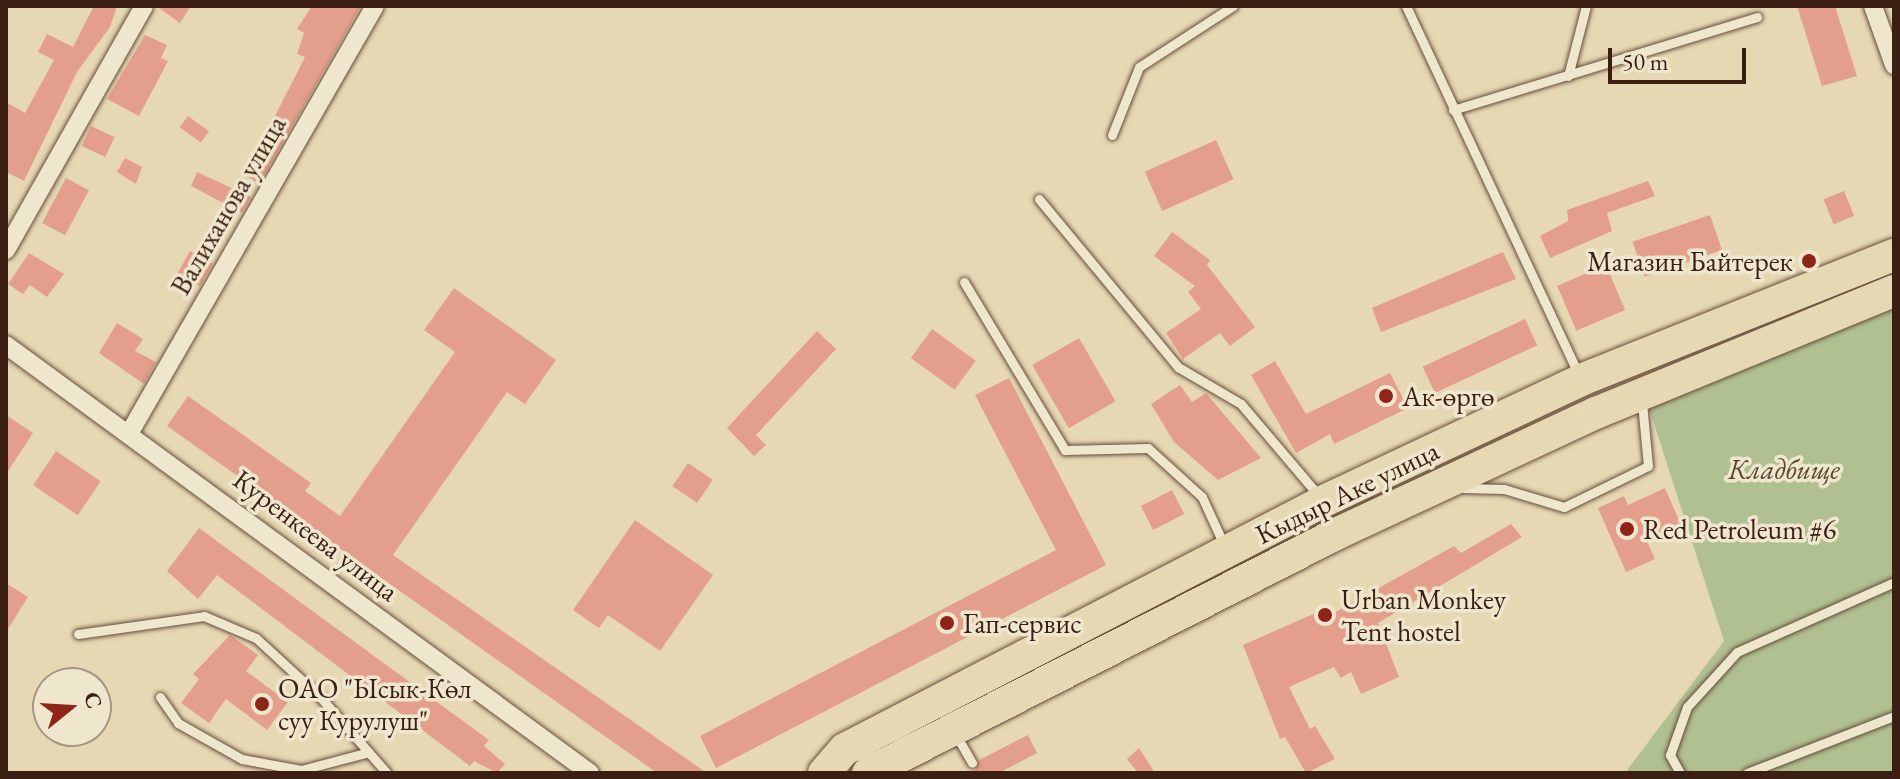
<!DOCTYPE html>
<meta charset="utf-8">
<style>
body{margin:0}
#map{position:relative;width:1900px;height:779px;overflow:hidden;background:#e7d8b4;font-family:"EB Garamond",serif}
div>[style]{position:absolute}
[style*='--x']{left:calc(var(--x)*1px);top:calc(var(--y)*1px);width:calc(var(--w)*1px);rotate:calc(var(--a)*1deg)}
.green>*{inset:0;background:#b0c091}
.building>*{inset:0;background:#e49f8c;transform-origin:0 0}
.roads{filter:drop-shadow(0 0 2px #674d3b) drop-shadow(0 0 2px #674d3b)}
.service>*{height:9px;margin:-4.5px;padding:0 4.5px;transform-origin:4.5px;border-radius:4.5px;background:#efe6ce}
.minor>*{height:18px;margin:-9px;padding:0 9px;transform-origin:9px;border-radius:9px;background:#efe6ce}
.trunk>*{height:32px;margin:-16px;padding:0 16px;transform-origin:16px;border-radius:16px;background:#e7d8b4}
.dots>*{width:22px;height:22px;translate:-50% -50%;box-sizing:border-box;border:4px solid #efe6ce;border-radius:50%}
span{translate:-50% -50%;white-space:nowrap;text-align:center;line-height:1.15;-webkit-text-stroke:7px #efe6ce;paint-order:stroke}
.street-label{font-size:28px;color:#3c1f13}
.poi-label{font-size:28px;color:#3c1f13}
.right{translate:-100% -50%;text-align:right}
.left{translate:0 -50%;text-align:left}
.park-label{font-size:28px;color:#594732;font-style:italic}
.frame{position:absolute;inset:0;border:8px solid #3c1f13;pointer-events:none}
.north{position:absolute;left:32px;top:667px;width:80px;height:80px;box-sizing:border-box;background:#efe6ce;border:2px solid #a79683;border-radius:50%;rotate:72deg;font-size:22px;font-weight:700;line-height:32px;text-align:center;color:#3c1f13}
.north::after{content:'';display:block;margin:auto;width:28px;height:36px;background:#8f2418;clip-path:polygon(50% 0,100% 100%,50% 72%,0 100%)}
.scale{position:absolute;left:1608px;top:48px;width:138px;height:36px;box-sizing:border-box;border:4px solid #3c1f13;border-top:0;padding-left:10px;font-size:24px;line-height:28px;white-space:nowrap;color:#3c1f13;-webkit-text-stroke:6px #efe6ce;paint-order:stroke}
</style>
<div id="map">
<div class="green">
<i style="clip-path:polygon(1894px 304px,1894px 773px,1625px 773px,1724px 641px,1648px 405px)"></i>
</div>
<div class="building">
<i style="clip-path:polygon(94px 6px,117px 6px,110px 27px,77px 72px,24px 181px,6px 172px,6px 102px,25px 113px,54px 60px,38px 52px,47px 34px,73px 47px)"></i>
<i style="clip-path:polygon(156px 6px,191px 6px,180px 23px)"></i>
<i style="clip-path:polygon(312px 6px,361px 6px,259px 184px,245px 175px,305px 57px,297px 54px,304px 33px,297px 29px)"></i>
<i style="clip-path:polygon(1797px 6px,1835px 6px,1857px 76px,1822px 86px)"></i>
<i style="clip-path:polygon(145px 35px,167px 45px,161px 58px,168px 61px,139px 116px,107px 99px)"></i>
<i style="left:188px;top:116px;width:26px;height:14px;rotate:36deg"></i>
<i style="left:91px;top:126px;width:26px;height:22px;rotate:25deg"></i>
<i style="left:1216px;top:140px;width:43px;height:78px;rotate:66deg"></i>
<i style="clip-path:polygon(125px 158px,142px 167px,136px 184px,117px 172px)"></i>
<i style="clip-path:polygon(197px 172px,251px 197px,242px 213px,191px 186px)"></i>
<i style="left:66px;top:178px;width:26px;height:51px;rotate:28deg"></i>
<i style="clip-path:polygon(1648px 181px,1655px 196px,1607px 213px,1612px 231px,1550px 258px,1540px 236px,1568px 221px,1567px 210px)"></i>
<i style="left:1844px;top:191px;width:27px;height:22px;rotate:68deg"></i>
<i style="left:1710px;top:215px;width:37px;height:82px;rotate:71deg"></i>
<i style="clip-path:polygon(1172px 232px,1210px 260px,1207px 265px,1255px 327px,1230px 346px,1220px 333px,1183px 359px,1166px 333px,1201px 309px,1188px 292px,1195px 286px,1154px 256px)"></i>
<i style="left:190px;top:251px;width:26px;height:26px;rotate:29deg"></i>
<i style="clip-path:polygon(1503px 252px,1516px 279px,1381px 332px,1372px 308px)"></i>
<i style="clip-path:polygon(29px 253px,64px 274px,47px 297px,30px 285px,23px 294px,8px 284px)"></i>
<i style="left:1606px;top:265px;width:49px;height:53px;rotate:67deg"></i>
<i style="clip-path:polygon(454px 288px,556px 360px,525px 404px,507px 392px,393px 555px,707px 773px,657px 773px,167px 426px,188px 396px,311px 483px,305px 491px,340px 516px,455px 352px,424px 330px)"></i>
<i style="left:1525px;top:319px;width:29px;height:113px;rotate:65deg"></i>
<i style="clip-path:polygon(117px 323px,143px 339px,135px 351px,156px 362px,144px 384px,99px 353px)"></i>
<i style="left:932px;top:329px;width:54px;height:36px;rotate:36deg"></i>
<i style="clip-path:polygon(817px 331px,836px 349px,756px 435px,766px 445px,754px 456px,727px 428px)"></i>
<i style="left:1079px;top:338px;width:73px;height:54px;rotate:60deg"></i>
<i style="clip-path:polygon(1275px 361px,1306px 414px,1390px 373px,1408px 408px,1334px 444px,1330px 434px,1296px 453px,1251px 375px)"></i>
<i style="clip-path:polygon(1009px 378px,1106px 565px,716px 768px,700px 736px,1056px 550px,975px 395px)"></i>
<i style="clip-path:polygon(1180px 385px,1192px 402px,1206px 393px,1261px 458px,1218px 480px,1174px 442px,1151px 404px)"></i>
<i style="clip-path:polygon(6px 415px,33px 433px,6px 474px)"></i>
<i style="left:56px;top:451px;width:54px;height:41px;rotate:34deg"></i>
<i style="left:688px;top:463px;width:30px;height:28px;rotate:34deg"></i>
<i style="clip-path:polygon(1665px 488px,1682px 527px,1647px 541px,1655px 559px,1626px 572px,1598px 508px,1624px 496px,1628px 505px)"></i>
<i style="left:1172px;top:490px;width:27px;height:35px;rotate:63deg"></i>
<i style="clip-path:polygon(635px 520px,713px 575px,660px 651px,608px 615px,599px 628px,573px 610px)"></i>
<i style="clip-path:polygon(1511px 524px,1522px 537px,1378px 623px,1399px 677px,1361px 694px,1351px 672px,1341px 678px,1334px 667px,1289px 687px,1310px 729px,1315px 726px,1335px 759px,1306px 773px,1285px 737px,1280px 739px,1243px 645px,1329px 607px,1332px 614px,1454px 546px,1461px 553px)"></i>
<i style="clip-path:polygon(199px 528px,489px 740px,484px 746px,505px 764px,497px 773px,474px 761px,470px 766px,217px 575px,198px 599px,167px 571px)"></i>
<i style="clip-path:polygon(6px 583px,28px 597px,6px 632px)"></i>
<i style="clip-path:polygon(230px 635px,258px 655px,246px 671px,288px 702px,267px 730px,226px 699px,209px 723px,181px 703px,199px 679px,193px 674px)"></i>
<i style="clip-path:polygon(1028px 735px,1037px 753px,999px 773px,954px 773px,975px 770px,979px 760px)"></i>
<i style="clip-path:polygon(1139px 748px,1155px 773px,1138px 773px,1127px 759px)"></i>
</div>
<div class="roads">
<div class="service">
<i style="--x:1406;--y:6;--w:408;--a:64.9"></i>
<i style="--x:1568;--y:76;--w:72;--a:-75.6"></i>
<i style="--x:1453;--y:110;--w:318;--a:-17"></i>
<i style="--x:1112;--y:135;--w:73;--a:-68.3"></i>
<i style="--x:1139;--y:67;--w:112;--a:-33"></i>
<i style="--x:1039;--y:199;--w:218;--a:50.4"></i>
<i style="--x:1178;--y:367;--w:73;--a:30.4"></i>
<i style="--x:1241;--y:404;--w:121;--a:49.7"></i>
<i style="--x:964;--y:282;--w:196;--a:59"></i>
<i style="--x:1065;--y:450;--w:83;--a:-1.4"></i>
<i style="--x:1148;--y:448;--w:73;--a:42.2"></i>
<i style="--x:1202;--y:497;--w:53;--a:65.4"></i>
<i style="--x:1464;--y:488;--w:40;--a:1.4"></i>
<i style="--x:1504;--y:489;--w:63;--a:16.7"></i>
<i style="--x:1564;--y:507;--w:93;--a:-26"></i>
<i style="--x:1648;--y:466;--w:64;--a:-95.4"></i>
<i style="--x:78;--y:634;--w:127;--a:-8.1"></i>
<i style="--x:204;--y:616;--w:56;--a:22.9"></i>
<i style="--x:256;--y:638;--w:88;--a:42.7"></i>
<i style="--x:321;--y:698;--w:100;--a:48.7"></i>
<i style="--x:160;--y:697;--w:32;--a:55"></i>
<i style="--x:178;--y:723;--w:73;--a:29.4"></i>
<i style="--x:242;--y:759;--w:60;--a:10.6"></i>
<i style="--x:301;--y:770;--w:70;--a:-14.8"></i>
<i style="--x:956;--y:735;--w:32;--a:60"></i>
<i style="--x:1680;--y:773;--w:21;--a:-119"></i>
<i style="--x:1670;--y:755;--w:51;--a:-70.5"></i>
<i style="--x:1687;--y:707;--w:74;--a:-47.7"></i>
<i style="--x:1737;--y:652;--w:172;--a:-24"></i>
<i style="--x:1747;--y:773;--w:158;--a:-21.2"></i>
</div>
<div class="minor">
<i style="--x:1873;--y:6;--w:63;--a:70.4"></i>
<i style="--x:6;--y:250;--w:280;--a:-60.5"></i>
<i style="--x:6;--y:345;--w:724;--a:36.24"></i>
<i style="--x:130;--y:432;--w:491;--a:-60.1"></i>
</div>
<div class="trunk">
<i style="--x:824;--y:773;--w:32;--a:-49"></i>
<i style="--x:845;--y:749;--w:537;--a:-27.38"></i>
<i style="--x:1322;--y:502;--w:286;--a:-25.2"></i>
<i style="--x:1581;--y:380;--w:337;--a:-21.8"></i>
<i style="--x:868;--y:773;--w:525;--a:-27.05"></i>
<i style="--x:1336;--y:534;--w:287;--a:-25"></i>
<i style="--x:1596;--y:413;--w:322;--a:-22.3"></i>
</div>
</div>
<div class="dots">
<i style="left:1809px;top:261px;background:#8f2418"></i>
<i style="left:1386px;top:396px;background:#8f2418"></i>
<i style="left:1627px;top:529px;background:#8f2418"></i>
<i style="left:1325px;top:615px;background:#8f2418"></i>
<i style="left:947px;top:623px;background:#8f2418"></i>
<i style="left:262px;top:704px;background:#8f2418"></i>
</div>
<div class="street-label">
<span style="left:228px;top:205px;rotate:-60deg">Валиханова улица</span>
<span style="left:1347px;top:492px;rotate:-26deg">Кыдыр Аке улица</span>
<span style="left:316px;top:535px;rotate:37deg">Куренкеева улица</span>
</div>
<div class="poi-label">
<span class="right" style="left:1793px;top:261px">Магазин Байтерек</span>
<span class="left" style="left:1402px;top:396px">Ак-өргө</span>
<span class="left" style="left:1643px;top:529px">Red Petroleum #6</span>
<span class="left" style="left:1341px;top:615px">Urban Monkey<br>Tent hostel</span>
<span class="left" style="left:963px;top:623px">Гап-сервис</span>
<span class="left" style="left:278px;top:704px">ОАО "Ысык-Көл<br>суу Курулуш"</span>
</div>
<div class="park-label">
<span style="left:1784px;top:469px">Кладбище</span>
</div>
<div class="frame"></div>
<div class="north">С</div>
<div class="scale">50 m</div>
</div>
